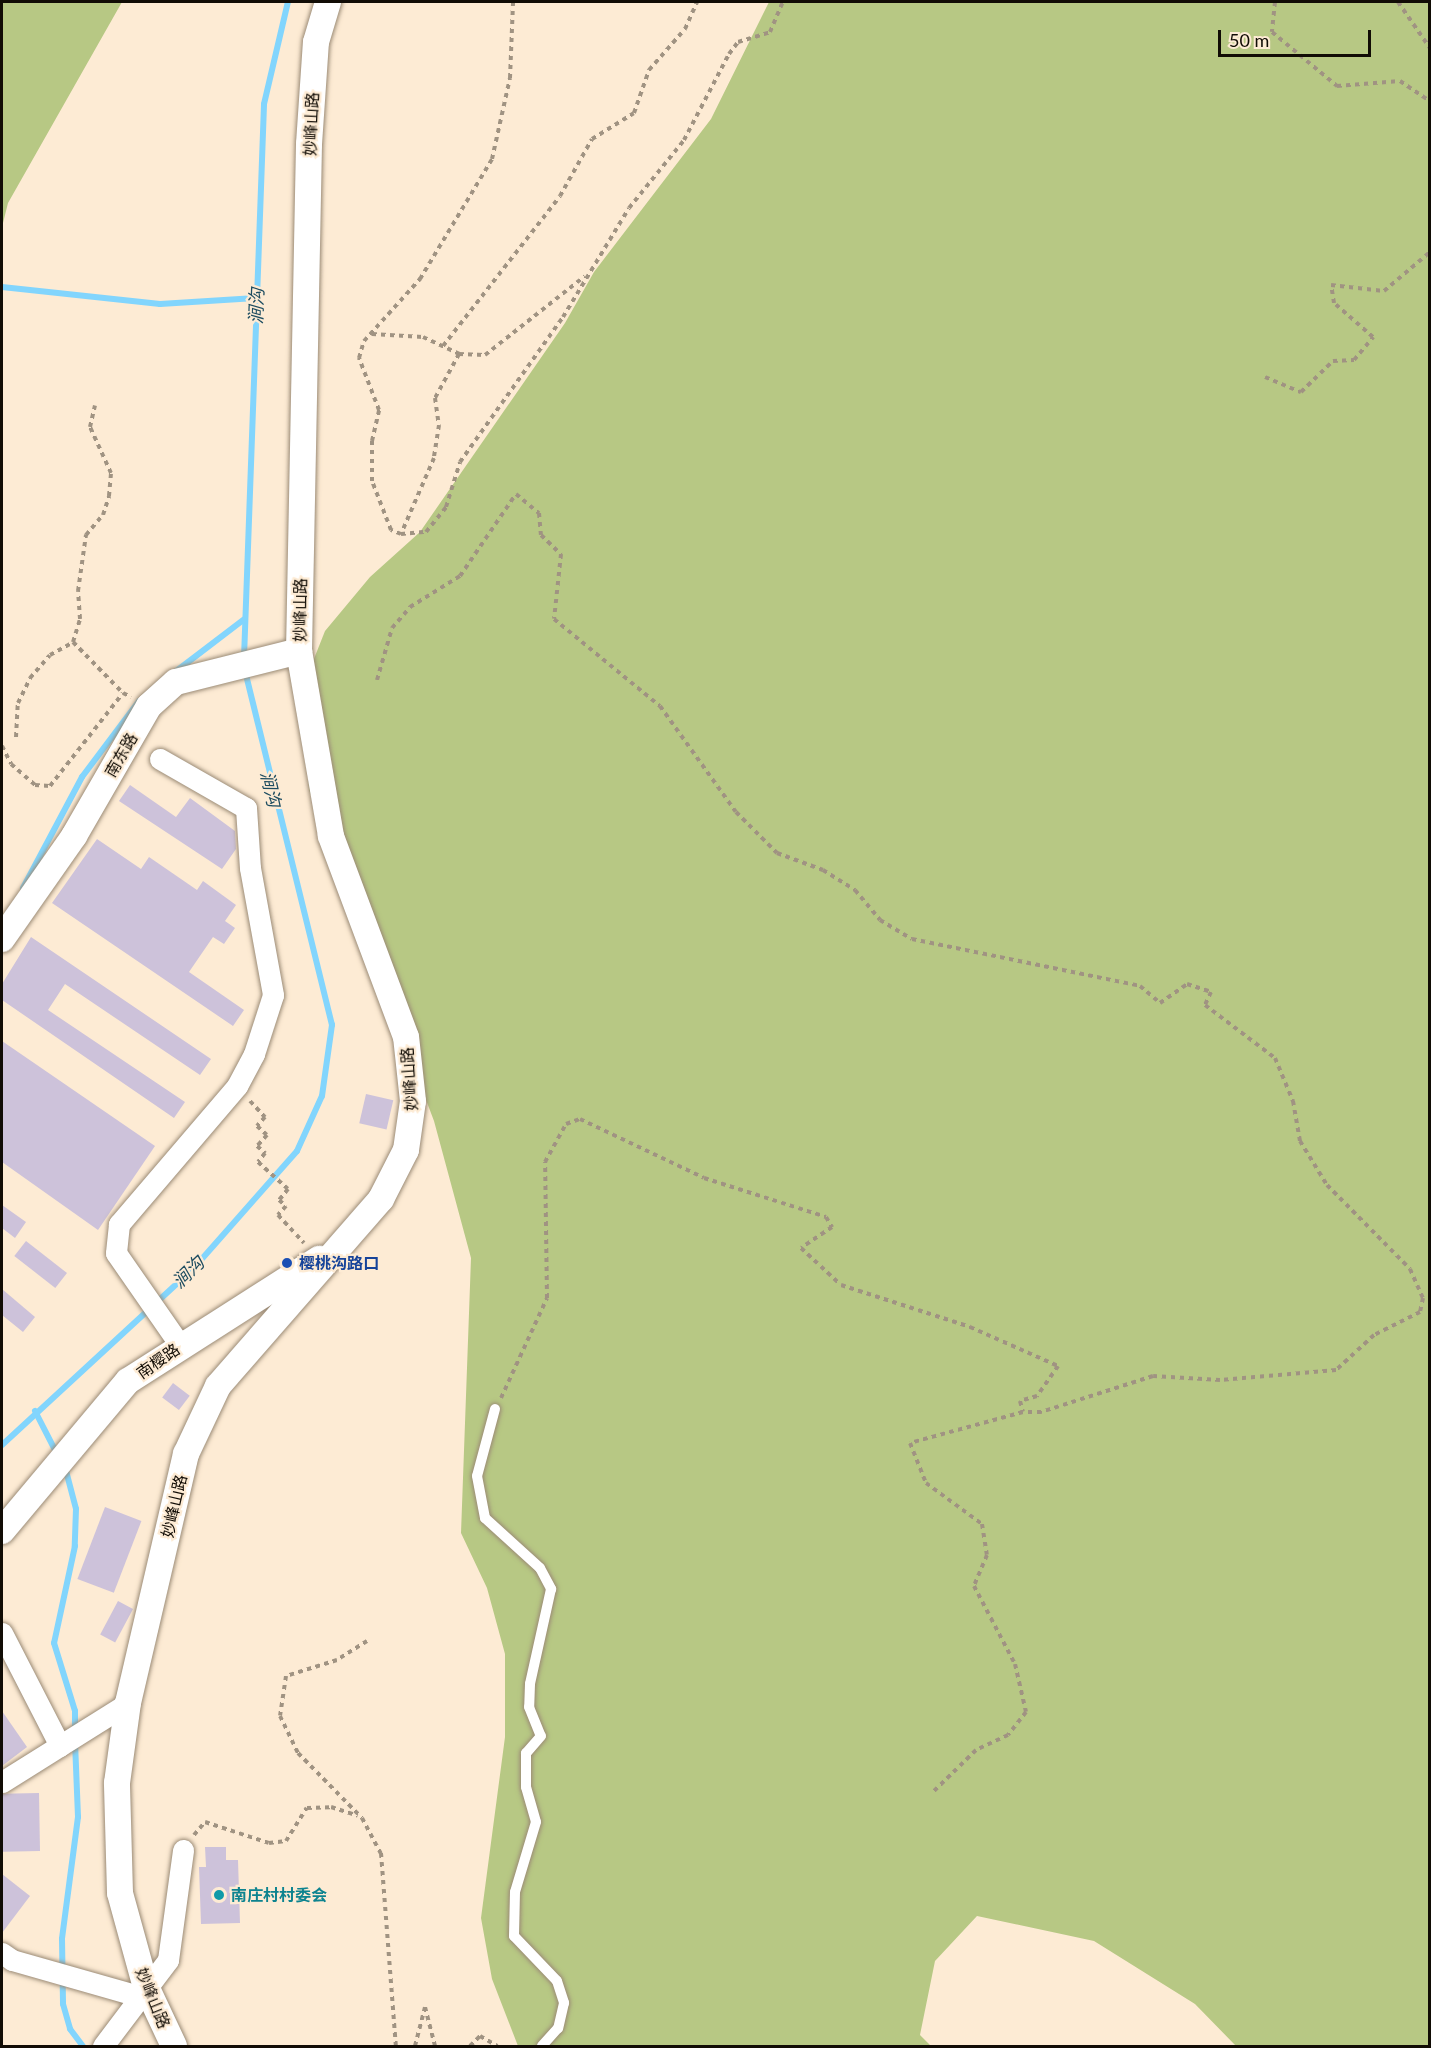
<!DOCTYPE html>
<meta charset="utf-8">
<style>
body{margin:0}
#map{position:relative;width:1431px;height:2048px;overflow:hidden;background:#fdebd4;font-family:Lato,"Noto Sans SC",sans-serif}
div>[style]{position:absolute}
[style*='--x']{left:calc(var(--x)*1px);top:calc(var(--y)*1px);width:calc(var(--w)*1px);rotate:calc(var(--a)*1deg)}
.green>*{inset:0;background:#b7c884}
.stream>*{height:6px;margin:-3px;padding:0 3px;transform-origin:3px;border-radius:3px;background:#82d5fd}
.building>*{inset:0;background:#cdc2da;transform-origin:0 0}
.path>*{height:4px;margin-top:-2px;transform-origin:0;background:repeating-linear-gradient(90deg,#a09382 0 4.5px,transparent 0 9px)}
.roads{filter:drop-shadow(0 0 2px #9b8b76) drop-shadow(0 0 2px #9b8b76)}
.service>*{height:10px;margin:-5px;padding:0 5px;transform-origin:5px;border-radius:5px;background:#fff}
.minor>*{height:21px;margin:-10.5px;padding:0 10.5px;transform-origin:10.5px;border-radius:10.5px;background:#fff}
.tertiary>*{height:26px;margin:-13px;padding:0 13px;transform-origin:13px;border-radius:13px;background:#fff}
.dots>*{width:16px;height:16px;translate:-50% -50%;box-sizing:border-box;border:3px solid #fdebd4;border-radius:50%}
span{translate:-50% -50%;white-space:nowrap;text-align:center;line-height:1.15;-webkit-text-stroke:4.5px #fdebd4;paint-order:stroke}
.street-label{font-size:16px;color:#110c05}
.transit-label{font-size:16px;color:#164399;font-weight:700}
.left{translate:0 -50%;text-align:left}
.culture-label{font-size:16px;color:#0d838f;font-weight:700}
.water-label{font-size:18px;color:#1d4c60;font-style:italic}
.frame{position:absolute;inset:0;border:3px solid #110c05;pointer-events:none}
.scale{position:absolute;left:1218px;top:30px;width:153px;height:27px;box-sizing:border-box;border:3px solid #110c05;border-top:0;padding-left:8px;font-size:18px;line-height:21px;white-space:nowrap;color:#110c05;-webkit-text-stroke:4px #fdebd4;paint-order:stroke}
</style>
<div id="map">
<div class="green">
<i style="clip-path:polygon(2px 2px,122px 2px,8px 203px,2px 227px)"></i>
<i style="clip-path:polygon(769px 2px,1429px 2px,1429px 2046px,1236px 2046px,1195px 2004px,1094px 1941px,977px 1916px,935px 1961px,920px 2035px,931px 2046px,518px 2046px,492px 1979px,481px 1918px,505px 1737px,505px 1654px,487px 1588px,461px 1533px,471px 1258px,434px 1121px,309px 790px,302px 689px,325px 631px,370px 577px,420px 532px,565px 323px,594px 272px,711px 119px)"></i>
</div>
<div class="stream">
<i style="--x:2;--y:287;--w:159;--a:6.1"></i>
<i style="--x:160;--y:304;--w:96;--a:-3.6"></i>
<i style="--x:244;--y:658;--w:554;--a:-87.93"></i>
<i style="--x:264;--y:104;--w:105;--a:-76.8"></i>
<i style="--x:175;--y:672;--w:86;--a:-37.4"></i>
<i style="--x:23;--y:888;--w:126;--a:-62"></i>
<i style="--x:82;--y:777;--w:95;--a:-53.1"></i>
<i style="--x:35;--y:1411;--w:51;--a:62.9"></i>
<i style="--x:2;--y:1445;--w:260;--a:-42.7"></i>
<i style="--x:193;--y:1269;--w:157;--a:-48.6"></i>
<i style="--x:297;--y:1151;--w:60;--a:-65.6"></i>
<i style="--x:322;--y:1096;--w:72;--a:-82"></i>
<i style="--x:332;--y:1025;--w:365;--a:-103.8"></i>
<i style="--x:65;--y:1467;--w:43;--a:75.3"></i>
<i style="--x:76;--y:1509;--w:37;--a:92"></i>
<i style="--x:75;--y:1546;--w:99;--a:102.2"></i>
<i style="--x:54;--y:1643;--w:71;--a:72.8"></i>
<i style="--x:75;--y:1711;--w:20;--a:90"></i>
<i style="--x:75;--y:1742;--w:75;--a:87.7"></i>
<i style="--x:78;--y:1817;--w:123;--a:97.5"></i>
<i style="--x:62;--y:1939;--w:65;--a:89.1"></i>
<i style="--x:63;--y:2004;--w:26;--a:74"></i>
<i style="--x:70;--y:2029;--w:21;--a:53"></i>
</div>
<div class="building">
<i style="clip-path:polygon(130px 785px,176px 817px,190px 798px,235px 831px,236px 849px,222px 869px,119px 801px)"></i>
<i style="clip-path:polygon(97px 839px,141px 869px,149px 857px,197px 890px,203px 881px,236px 905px,225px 921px,235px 928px,224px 944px,213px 937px,189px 972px,244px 1010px,233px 1026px,52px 903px)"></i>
<i style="clip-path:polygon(31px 937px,211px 1059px,200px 1075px,65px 984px,48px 1010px,185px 1102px,174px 1118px,2px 1000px,2px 984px)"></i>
<i style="clip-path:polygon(2px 1041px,155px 1146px,98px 1230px,2px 1162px)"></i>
<i style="left:366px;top:1094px;width:28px;height:30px;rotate:13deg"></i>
<i style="clip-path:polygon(2px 1205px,26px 1222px,15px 1238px,2px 1228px)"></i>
<i style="left:26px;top:1241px;width:52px;height:19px;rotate:38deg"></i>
<i style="clip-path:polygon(2px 1289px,35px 1317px,23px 1332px,2px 1315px)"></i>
<i style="left:173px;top:1383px;width:21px;height:18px;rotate:37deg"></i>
<i style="left:105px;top:1507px;width:39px;height:77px;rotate:21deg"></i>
<i style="left:118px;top:1601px;width:17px;height:38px;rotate:28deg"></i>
<i style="clip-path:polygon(2px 1711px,27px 1747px,2px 1766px)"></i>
<i style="left:39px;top:1793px;width:58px;height:37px;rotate:89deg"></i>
<i style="clip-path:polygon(205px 1847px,226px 1847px,226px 1860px,238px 1860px,240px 1923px,201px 1924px,199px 1867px,206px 1867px)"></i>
<i style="clip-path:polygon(2px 1874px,30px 1896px,2px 1933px)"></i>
</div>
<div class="path">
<i style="--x:1275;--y:2;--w:30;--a:96"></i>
<i style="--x:1272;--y:32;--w:85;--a:39.7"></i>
<i style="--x:1337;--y:86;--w:63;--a:-4.5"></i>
<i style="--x:1400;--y:81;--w:36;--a:34"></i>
<i style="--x:1398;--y:2;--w:56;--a:55.2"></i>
<i style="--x:372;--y:334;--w:51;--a:3.4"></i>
<i style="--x:423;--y:337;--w:40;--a:25"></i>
<i style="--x:459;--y:354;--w:26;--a:2"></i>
<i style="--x:485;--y:355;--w:127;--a:-38.3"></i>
<i style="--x:443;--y:346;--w:190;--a:-52"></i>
<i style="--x:560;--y:196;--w:65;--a:-60.7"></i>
<i style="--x:592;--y:139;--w:49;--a:-31.8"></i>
<i style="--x:634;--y:113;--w:46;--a:-70.8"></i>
<i style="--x:649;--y:70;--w:55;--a:-48.7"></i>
<i style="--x:685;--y:29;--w:30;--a:-66"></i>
<i style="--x:459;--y:354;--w:50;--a:118.6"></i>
<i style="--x:435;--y:398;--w:27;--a:82"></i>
<i style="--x:439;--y:425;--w:33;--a:99"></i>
<i style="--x:434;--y:458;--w:83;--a:113.5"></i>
<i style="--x:401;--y:534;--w:11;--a:-158"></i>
<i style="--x:391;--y:530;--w:53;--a:-111.2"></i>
<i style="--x:372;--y:481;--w:40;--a:-90"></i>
<i style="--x:372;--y:441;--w:32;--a:-77"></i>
<i style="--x:379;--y:410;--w:56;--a:-111"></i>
<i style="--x:359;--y:358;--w:18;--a:-74"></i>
<i style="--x:364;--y:341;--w:84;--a:-47.9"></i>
<i style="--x:420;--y:279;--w:140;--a:-59"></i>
<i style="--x:492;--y:159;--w:83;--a:-77.5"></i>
<i style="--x:510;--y:78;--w:76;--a:-87.7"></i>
<i style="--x:1265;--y:377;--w:39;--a:23"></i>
<i style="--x:1301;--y:392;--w:45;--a:-44.1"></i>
<i style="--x:1333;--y:361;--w:21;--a:-3"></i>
<i style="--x:1354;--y:360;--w:30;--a:-50"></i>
<i style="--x:1373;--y:337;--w:52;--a:-138.9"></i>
<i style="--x:1334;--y:303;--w:18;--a:-99"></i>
<i style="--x:1331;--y:285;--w:53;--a:6.5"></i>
<i style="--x:1384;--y:291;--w:60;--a:-40.3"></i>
<i style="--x:401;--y:534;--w:25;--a:-5"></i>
<i style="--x:426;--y:532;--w:32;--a:-51"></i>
<i style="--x:446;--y:507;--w:47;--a:-72.7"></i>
<i style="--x:460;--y:462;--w:178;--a:-54.6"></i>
<i style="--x:563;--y:317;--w:127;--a:-58.8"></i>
<i style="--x:629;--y:208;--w:87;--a:-51"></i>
<i style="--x:684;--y:140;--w:97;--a:-62.4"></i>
<i style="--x:729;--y:54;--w:15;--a:-53"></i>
<i style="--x:738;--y:42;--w:34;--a:-17"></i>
<i style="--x:770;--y:32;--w:33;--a:-67"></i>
<i style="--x:73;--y:642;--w:24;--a:-73"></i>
<i style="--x:80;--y:619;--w:28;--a:-94"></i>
<i style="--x:78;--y:591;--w:57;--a:-81.9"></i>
<i style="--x:86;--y:535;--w:26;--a:-50"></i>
<i style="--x:103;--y:515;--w:20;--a:-72"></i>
<i style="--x:109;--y:496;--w:23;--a:-85"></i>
<i style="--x:111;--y:473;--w:51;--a:-114.5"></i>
<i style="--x:90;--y:427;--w:22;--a:-77"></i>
<i style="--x:377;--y:680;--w:54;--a:-73.9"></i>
<i style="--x:392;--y:628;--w:28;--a:-49"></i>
<i style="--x:410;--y:607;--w:59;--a:-31.8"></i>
<i style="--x:460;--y:576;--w:99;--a:-55.7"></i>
<i style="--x:516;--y:494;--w:30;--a:40"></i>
<i style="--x:539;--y:513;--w:22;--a:85"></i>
<i style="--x:541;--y:535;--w:28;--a:44"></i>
<i style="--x:561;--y:554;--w:65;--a:96.1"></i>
<i style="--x:554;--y:619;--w:137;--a:39.4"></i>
<i style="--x:660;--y:706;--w:130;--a:54.4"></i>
<i style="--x:736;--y:812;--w:58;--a:45"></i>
<i style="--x:777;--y:853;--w:49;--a:20.3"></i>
<i style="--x:823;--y:870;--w:38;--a:32"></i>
<i style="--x:855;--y:890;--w:39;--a:50"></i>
<i style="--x:880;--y:920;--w:37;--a:31"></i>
<i style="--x:912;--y:939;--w:233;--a:11.6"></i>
<i style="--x:1140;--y:986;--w:26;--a:40"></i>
<i style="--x:1160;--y:1003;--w:33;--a:-35"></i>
<i style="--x:1187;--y:984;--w:25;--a:18"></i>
<i style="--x:1211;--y:992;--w:14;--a:115"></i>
<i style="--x:1205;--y:1005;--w:88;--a:37.1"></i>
<i style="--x:1275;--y:1058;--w:47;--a:67.3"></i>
<i style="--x:1293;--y:1101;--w:41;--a:80.1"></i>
<i style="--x:1300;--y:1141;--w:52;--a:58.5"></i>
<i style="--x:1327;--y:1185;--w:118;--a:45.3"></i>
<i style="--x:1410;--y:1269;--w:32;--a:66"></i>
<i style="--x:1423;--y:1298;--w:14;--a:102"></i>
<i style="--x:1420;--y:1312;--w:51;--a:153.4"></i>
<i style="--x:1374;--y:1335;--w:52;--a:137.4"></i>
<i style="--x:1336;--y:1370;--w:116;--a:175.1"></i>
<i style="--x:1220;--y:1380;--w:67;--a:-176.6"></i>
<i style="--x:1153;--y:1376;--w:118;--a:162.2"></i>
<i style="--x:1041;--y:1412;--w:18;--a:180"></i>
<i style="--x:16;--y:737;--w:34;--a:-87"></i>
<i style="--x:18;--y:703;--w:28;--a:-64"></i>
<i style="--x:30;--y:678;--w:30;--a:-49"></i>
<i style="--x:50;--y:655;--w:26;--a:-29"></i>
<i style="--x:73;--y:642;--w:71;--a:45.6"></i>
<i style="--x:2;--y:746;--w:20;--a:63"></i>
<i style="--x:11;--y:764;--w:32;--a:41"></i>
<i style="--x:35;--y:785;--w:15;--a:4"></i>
<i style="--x:50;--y:786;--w:118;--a:-51.9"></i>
<i style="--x:123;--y:693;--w:9;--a:27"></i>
<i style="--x:250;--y:1101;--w:22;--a:47"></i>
<i style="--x:265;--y:1117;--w:12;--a:132"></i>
<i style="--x:257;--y:1126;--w:13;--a:42"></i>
<i style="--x:267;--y:1135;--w:15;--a:132"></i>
<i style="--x:257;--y:1146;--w:11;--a:41"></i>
<i style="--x:265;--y:1153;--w:11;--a:128"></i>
<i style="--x:258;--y:1162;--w:40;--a:42"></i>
<i style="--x:288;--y:1189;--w:14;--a:129"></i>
<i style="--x:279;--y:1200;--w:9;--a:41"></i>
<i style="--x:286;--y:1206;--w:12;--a:132"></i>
<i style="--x:278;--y:1215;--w:38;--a:47"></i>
<i style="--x:501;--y:1398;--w:110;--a:-65.3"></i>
<i style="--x:547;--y:1298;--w:136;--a:-90.8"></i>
<i style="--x:545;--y:1162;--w:43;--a:-61.1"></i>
<i style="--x:566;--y:1124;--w:15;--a:-20"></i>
<i style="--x:580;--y:1119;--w:137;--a:25.4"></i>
<i style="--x:704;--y:1178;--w:128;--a:17.7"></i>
<i style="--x:826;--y:1217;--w:12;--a:59"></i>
<i style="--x:832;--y:1227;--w:37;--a:146"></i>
<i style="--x:801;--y:1248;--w:54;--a:42.8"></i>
<i style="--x:841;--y:1285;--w:136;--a:18"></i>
<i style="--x:970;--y:1327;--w:96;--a:23.9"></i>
<i style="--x:1058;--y:1366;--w:37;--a:125"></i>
<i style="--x:1037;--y:1396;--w:18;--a:164"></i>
<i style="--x:1020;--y:1401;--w:11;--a:75"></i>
<i style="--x:1023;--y:1412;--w:117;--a:164.7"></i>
<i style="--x:910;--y:1443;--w:43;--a:68.2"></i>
<i style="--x:926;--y:1483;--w:69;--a:36.2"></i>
<i style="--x:982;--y:1524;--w:31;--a:81"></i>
<i style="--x:987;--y:1555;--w:34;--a:113"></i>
<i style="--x:974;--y:1586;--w:88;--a:62.3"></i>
<i style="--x:1015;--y:1664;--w:49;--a:77.1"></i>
<i style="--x:1026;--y:1712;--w:29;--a:128"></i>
<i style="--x:1008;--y:1735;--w:35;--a:155"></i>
<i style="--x:976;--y:1750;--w:62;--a:135.7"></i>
<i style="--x:367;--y:1641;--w:36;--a:148"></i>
<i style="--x:337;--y:1660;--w:53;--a:162.6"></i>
<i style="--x:286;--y:1676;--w:40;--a:98.5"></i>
<i style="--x:280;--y:1716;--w:41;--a:64.1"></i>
<i style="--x:298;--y:1753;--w:91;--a:45.4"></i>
<i style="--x:362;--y:1818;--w:40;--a:62"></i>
<i style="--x:381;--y:1853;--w:194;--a:85.6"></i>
<i style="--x:194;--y:1835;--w:17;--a:-50"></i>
<i style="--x:205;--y:1822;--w:67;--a:18.2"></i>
<i style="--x:269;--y:1843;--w:17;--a:-7"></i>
<i style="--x:286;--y:1841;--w:39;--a:-58"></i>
<i style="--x:307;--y:1808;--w:24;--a:-2"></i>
<i style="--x:331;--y:1807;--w:28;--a:18"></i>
<i style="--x:415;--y:2046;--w:40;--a:-75.6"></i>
<i style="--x:425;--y:2007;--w:40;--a:75.6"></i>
<i style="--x:470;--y:2046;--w:14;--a:-45"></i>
<i style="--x:480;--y:2036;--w:20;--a:30"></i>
</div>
<div class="roads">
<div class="service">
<i style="--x:495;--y:1409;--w:69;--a:105"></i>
<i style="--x:477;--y:1476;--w:43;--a:79.2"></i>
<i style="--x:485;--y:1518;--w:74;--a:42.3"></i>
<i style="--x:540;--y:1568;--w:24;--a:62"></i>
<i style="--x:551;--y:1589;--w:97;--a:102.5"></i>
<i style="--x:530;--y:1684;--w:23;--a:92"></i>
<i style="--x:529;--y:1707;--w:31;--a:68"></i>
<i style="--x:541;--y:1736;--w:23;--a:131"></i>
<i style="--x:526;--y:1753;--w:34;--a:90"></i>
<i style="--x:526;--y:1787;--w:36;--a:74"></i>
<i style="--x:536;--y:1822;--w:73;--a:106.7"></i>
<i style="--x:515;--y:1892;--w:44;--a:91.3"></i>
<i style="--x:514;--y:1936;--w:62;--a:46.3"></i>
<i style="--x:557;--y:1981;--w:23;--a:72"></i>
<i style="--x:564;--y:2003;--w:26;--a:103"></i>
<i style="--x:558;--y:2028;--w:24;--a:132"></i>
</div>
<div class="minor">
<i style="--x:160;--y:759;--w:99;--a:29.7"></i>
<i style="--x:246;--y:808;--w:60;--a:86.2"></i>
<i style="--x:250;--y:868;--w:129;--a:79.7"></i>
<i style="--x:273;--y:995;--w:62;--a:107.9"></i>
<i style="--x:254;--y:1054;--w:36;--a:118"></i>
<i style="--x:237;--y:1086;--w:182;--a:130.5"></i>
<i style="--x:119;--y:1224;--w:29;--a:96"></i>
<i style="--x:116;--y:1253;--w:112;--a:55.2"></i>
<i style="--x:2;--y:1633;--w:127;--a:62.8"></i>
<i style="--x:2;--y:1782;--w:149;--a:-32.1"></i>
<i style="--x:2;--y:1953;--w:12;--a:35"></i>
<i style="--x:12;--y:1960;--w:131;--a:15.9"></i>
<i style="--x:103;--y:2046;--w:108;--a:-52.9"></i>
<i style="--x:168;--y:1960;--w:111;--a:-82.2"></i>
</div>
<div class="tertiary">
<i style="--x:2;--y:939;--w:126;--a:-55"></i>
<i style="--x:74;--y:836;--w:150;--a:-60"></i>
<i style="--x:149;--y:706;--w:36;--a:-42"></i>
<i style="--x:176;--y:682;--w:127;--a:-14.1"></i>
<i style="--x:2;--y:1531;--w:196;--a:-50"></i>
<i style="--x:128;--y:1381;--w:227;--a:-32.6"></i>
<i style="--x:174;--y:2046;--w:68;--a:-115.1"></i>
<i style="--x:145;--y:1984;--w:94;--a:-105.4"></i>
<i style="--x:120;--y:1893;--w:110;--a:-91.6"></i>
<i style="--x:117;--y:1783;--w:81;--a:-82.2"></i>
<i style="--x:128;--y:1703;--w:256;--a:-76.9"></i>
<i style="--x:186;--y:1454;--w:75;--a:-64.8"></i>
<i style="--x:218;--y:1386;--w:248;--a:-48.9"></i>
<i style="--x:381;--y:1199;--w:55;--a:-63"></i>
<i style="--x:406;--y:1150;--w:49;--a:-81.9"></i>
<i style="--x:413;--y:1101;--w:64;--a:-96.2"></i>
<i style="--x:406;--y:1037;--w:215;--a:-110.5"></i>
<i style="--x:331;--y:836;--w:188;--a:-99.8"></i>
<i style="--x:299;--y:651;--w:507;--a:-88.87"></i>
<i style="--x:309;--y:144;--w:102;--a:-86.1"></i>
<i style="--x:316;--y:42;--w:42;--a:-73.3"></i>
</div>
</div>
<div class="dots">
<i style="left:287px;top:1263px;background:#1a4fb4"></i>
<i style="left:219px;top:1895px;background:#0f9aa8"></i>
</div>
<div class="street-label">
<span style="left:311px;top:124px;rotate:-87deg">妙峰山路</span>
<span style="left:300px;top:610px;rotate:-89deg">妙峰山路</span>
<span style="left:121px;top:755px;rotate:-60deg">南东路</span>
<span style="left:409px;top:1079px;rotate:-94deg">妙峰山路</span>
<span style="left:158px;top:1361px;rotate:-35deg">南樱路</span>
<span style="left:174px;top:1506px;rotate:-77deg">妙峰山路</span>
<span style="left:153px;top:1998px;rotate:68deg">妙峰山路</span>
</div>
<div class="transit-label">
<span class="left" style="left:299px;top:1263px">樱桃沟路口</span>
</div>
<div class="culture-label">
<span class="left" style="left:231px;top:1895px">南庄村村委会</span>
</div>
<div class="water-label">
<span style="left:256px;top:306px;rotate:-88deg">涧沟</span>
<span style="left:271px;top:789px;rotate:77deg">涧沟</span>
<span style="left:188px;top:1272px;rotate:-44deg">涧沟</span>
</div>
<div class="frame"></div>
<div class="scale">50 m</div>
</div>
